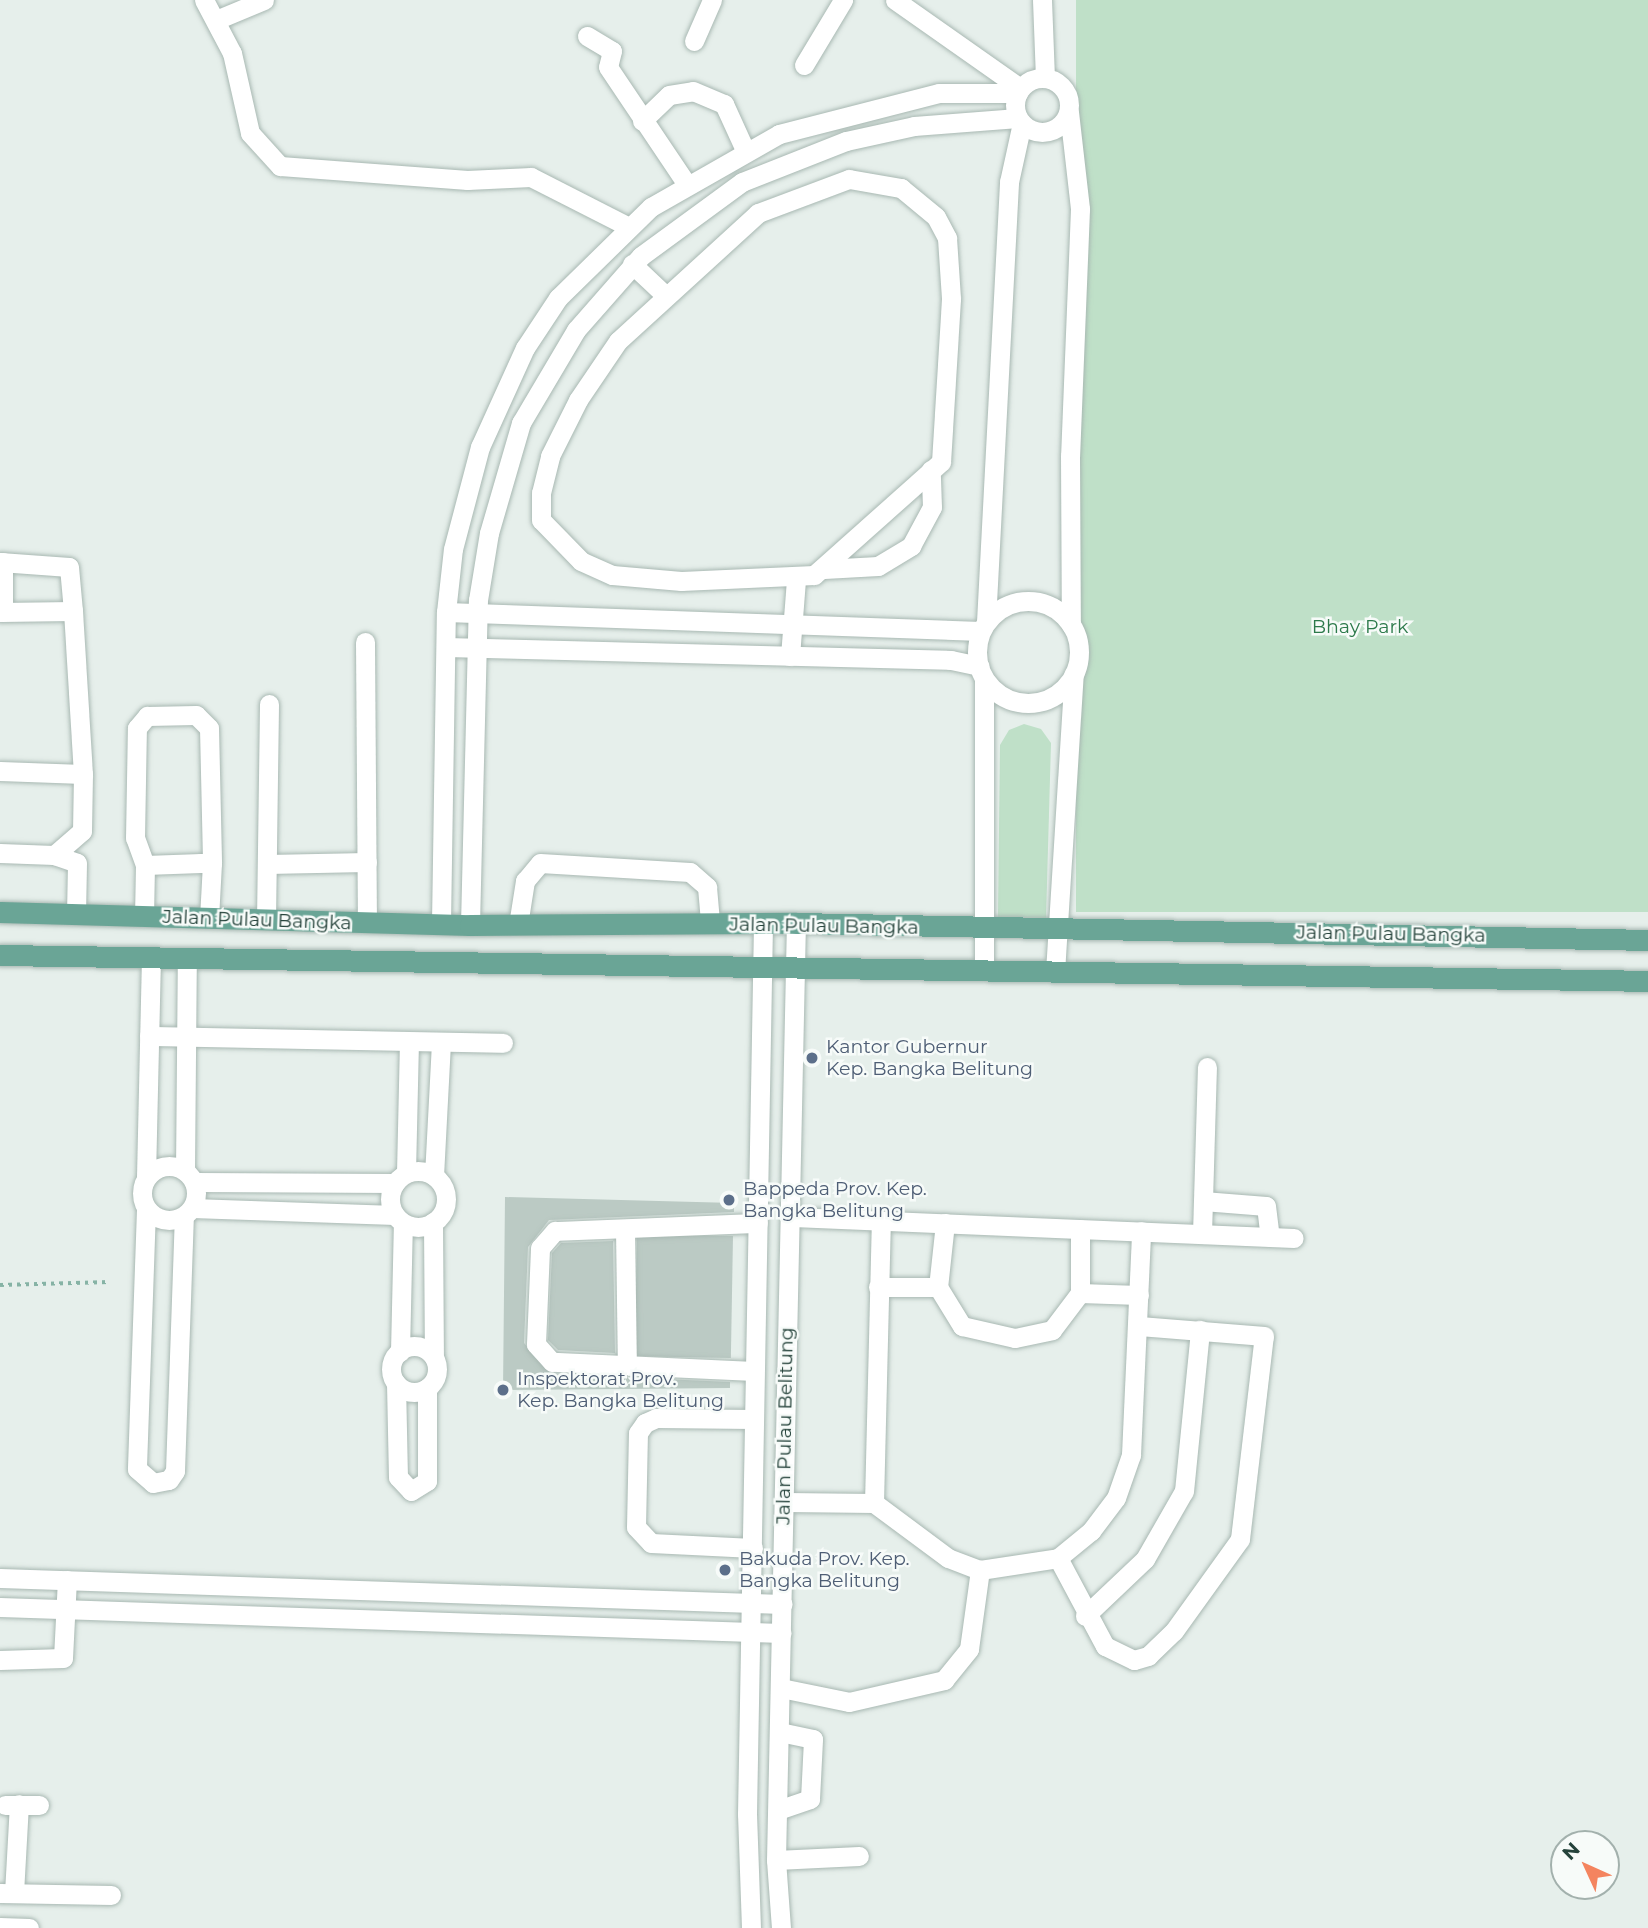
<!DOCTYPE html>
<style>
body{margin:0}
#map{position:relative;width:1648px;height:1928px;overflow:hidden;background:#e6efeb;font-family:Montserrat,sans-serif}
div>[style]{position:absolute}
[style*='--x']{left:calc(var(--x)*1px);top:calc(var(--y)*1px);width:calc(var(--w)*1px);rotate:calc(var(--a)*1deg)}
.green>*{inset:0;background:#bfe0c8;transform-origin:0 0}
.building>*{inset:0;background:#bbcac4;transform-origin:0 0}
.path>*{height:3.5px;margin-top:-1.75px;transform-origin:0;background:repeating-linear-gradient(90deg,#86b3a5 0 3.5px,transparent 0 8.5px)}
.roads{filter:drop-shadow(0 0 2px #a8b8b2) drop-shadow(0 0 2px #a8b8b2)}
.minor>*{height:19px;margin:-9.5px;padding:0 9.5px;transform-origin:9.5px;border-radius:9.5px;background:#fff}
.minor>.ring{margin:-9.5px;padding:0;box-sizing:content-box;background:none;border:19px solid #fff;border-radius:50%}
.major>*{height:21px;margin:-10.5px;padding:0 10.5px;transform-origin:10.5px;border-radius:10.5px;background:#6aa596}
.dots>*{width:19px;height:19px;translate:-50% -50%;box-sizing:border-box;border:4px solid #f7fbf9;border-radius:50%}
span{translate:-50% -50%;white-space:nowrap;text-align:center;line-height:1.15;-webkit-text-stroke:5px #f7fbf9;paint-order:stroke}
.park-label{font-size:19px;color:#2d7a4b}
.street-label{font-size:19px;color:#24423a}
.service-label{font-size:19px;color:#4e5e75}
.left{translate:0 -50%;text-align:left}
.north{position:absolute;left:1550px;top:1830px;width:70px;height:70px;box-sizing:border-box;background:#f7fbf9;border:2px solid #a3b1ad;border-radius:50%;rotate:315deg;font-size:19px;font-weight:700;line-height:28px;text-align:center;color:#24423a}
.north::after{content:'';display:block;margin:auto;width:24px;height:32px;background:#f4845f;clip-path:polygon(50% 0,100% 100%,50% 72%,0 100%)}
</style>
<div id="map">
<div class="green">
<i style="left:1076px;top:0;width:572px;height:912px"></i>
<i style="clip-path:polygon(1024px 724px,1041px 729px,1051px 743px,1046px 918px,998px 917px,1000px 745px,1009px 730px)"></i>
</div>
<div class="building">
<i style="clip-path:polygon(505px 1197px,734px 1203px,734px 1212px,549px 1220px,528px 1247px,524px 1343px,551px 1374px,730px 1382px,730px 1388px,503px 1390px)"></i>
<i style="left:733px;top:1236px;width:122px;height:96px;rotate:91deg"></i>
<i style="clip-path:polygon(613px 1241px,615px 1353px,558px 1350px,548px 1340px,552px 1253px,561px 1243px)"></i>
</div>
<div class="path">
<i style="--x:0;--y:1285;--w:110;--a:-1.6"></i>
</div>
<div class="roads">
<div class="minor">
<i style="--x:204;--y:0;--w:60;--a:62.2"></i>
<i style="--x:232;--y:53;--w:82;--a:77.3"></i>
<i style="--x:250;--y:133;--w:45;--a:47.7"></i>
<i style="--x:280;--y:166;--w:188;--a:4.3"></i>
<i style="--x:467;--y:180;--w:64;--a:-2.7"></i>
<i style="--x:531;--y:177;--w:108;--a:27"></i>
<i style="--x:895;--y:0;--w:153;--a:35.1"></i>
<i style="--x:1042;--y:0;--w:78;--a:87.8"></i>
<i style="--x:216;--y:20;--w:52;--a:-22.6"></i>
<i style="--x:587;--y:36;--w:29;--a:31"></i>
<i style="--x:612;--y:51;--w:16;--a:104"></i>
<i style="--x:608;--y:67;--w:140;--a:56.1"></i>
<i style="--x:694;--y:41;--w:45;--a:-66.3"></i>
<i style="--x:804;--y:65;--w:76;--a:-59"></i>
<i class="ring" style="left:1015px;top:78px;width:35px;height:35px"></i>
<i style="--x:1069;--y:112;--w:98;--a:83.5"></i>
<i style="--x:1080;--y:209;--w:247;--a:92.3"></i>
<i style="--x:1070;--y:456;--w:169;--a:89.7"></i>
<i style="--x:642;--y:121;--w:37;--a:-44"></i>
<i style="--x:669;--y:95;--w:24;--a:-9"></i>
<i style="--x:693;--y:91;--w:34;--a:23"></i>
<i style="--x:724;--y:104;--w:51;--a:65.5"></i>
<i style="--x:849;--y:179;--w:53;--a:9.8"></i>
<i style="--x:901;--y:188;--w:45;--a:39.6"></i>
<i style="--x:936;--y:217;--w:24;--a:62"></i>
<i style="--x:947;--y:238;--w:61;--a:86.2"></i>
<i style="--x:951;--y:299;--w:163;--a:93.5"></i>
<i style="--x:941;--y:462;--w:170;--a:138.3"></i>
<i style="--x:814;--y:575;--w:133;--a:177.4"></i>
<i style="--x:681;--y:581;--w:69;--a:-175"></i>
<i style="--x:612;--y:575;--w:34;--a:-156"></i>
<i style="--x:581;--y:561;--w:57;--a:-134.3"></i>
<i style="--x:541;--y:520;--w:27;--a:-90"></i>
<i style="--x:541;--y:493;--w:38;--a:-76"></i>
<i style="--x:550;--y:456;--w:63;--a:-63.4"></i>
<i style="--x:578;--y:400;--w:71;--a:-55.9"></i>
<i style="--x:618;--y:341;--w:190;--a:-42.4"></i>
<i style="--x:758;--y:213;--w:97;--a:-20.5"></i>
<i style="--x:632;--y:264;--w:45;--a:43.2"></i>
<i style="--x:0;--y:562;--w:69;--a:4.1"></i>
<i style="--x:69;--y:567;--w:44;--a:84.8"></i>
<i style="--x:824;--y:569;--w:54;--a:-3.2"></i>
<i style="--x:878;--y:566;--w:39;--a:-31"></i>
<i style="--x:911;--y:546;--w:44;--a:-61.7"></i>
<i style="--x:932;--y:507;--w:37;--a:-92"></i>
<i class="ring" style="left:977px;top:601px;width:83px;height:83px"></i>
<i style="--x:0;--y:612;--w:73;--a:-0.8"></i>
<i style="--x:73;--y:611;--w:163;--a:86.5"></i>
<i style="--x:3;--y:612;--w:50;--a:-90"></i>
<i style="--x:446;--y:612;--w:535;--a:2.03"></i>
<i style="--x:986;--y:622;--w:441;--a:-87"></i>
<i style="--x:1009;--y:182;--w:60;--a:-77.6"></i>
<i style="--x:365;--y:642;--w:281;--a:89.6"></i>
<i style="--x:446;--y:647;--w:505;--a:1.47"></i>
<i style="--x:951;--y:660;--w:29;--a:12"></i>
<i style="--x:790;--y:656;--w:77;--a:-85.5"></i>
<i style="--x:984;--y:679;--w:288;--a:90"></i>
<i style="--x:0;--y:771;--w:83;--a:2.1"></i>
<i style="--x:83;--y:774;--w:57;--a:91"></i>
<i style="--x:82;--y:831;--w:37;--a:139"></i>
<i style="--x:0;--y:853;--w:54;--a:2.1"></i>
<i style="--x:54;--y:855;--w:24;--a:19"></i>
<i style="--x:77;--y:863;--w:51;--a:91.1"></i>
<i style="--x:267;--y:864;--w:100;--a:-1.1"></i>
<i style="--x:145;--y:865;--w:29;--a:-110"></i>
<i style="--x:135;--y:838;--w:110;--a:-89"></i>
<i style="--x:137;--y:728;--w:16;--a:-50"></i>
<i style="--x:147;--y:716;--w:49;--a:-1.2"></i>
<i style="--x:196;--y:715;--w:18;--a:45"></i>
<i style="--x:209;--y:728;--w:135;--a:88.7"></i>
<i style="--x:144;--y:917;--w:52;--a:-88.9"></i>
<i style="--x:145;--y:865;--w:56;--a:-2"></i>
<i style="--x:201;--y:863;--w:11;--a:0"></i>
<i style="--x:212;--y:863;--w:55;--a:93.1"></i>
<i style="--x:266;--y:920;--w:216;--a:-89.2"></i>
<i style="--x:441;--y:923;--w:311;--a:-89.1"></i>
<i style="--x:446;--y:612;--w:63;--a:-83.7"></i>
<i style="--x:453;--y:549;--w:106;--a:-75.2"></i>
<i style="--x:480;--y:447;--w:109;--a:-65.6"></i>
<i style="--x:525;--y:348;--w:60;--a:-56.6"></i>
<i style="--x:558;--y:298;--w:130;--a:-44.4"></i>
<i style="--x:651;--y:207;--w:147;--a:-29.7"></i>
<i style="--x:779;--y:134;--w:165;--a:-14.4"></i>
<i style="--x:939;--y:93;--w:79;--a:0"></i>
<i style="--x:470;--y:925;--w:325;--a:-88.6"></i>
<i style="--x:478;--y:600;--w:68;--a:-80.7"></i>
<i style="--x:489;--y:533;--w:115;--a:-73.8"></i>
<i style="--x:521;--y:423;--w:108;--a:-59.4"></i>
<i style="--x:576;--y:330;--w:98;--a:-48.7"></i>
<i style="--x:641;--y:256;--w:125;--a:-36.2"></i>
<i style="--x:742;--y:182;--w:112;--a:-21.5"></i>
<i style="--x:846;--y:141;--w:70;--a:-12.4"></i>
<i style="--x:914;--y:126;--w:104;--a:-4.4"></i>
<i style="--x:518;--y:925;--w:45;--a:-81"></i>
<i style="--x:525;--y:881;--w:23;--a:-50"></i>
<i style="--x:540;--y:863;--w:150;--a:3.4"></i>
<i style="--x:690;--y:872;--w:23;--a:41"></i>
<i style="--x:707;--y:887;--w:36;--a:85"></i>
<i style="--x:1055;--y:972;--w:299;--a:-86.4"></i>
<i style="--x:149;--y:1036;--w:354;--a:1.1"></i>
<i class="ring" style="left:142px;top:1166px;width:35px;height:35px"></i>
<i style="--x:185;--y:1171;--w:213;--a:-89.5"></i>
<i class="ring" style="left:390px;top:1171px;width:37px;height:37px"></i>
<i style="--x:406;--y:1173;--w:131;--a:-88.7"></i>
<i style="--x:434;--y:1176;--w:134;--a:-87"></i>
<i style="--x:146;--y:1177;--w:220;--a:-88.7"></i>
<i style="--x:194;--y:1182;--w:201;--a:0.3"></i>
<i style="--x:1203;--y:1201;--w:63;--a:4.5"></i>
<i style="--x:1266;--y:1206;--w:31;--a:83"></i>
<i style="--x:192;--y:1208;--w:203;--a:2"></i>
<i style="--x:146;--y:1209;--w:260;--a:92"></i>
<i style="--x:137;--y:1469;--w:21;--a:41"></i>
<i style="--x:153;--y:1483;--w:16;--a:-11"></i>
<i style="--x:169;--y:1480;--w:11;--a:-56"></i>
<i style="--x:175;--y:1471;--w:255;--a:-88"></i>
<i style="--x:793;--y:1217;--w:501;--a:2.4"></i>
<i style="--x:433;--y:1222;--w:135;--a:89.6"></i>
<i style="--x:945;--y:1223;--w:64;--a:96.2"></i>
<i style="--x:938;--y:1287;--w:46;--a:58.4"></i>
<i style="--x:962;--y:1326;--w:54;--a:12.8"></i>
<i style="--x:1015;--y:1338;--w:38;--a:-12"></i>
<i style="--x:1052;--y:1330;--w:46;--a:-52.9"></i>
<i style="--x:1080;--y:1293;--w:64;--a:-90"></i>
<i style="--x:625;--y:1229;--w:136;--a:89.2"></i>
<i style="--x:1202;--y:1234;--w:167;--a:-88.3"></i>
<i style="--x:878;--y:1287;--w:60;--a:0"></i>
<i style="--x:1080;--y:1293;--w:59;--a:1.9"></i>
<i class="ring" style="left:391px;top:1346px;width:27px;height:27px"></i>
<i style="--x:400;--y:1352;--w:129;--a:-88.7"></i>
<i style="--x:754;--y:1371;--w:202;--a:-177.4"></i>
<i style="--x:552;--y:1362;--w:24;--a:-132"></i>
<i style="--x:536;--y:1344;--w:96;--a:-87.6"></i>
<i style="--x:540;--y:1248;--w:23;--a:-49"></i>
<i style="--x:555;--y:1231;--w:203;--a:-2.3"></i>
<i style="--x:396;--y:1383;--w:94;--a:88.8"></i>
<i style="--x:398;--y:1477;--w:19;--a:47"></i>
<i style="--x:411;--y:1491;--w:19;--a:-32"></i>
<i style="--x:427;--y:1481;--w:93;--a:-90"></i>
<i style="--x:785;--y:1502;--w:89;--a:0.6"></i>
<i style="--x:874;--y:1503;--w:92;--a:36.6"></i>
<i style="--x:948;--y:1558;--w:34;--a:21"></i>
<i style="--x:874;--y:1503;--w:282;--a:-88.6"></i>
<i style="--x:753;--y:1548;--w:102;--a:-177.2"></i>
<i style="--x:651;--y:1543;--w:22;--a:-133"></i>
<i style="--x:636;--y:1527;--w:94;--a:-88.8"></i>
<i style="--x:638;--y:1433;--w:12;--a:-55"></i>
<i style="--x:645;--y:1423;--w:12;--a:-24"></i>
<i style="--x:656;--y:1418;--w:97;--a:0.6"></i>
<i style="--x:1058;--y:1558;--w:100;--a:61.9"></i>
<i style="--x:1105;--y:1646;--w:32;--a:26"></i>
<i style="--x:1134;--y:1660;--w:15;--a:-16"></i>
<i style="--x:1148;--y:1656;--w:36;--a:-44"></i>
<i style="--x:1174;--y:1631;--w:113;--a:-54.3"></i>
<i style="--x:1240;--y:1539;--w:204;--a:-83.3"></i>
<i style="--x:1264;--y:1336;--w:125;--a:-175.4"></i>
<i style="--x:0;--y:1578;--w:783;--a:1.9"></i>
<i style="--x:0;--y:1607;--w:782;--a:1.9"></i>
<i style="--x:1085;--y:1616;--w:83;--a:-43.5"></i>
<i style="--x:1145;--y:1559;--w:78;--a:-60.2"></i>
<i style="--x:1184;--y:1491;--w:162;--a:-84.3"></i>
<i style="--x:0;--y:1660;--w:63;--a:-1.8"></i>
<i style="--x:63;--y:1658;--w:78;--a:-87.1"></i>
<i style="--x:781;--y:1688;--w:69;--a:11.6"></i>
<i style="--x:849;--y:1702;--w:98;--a:-13"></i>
<i style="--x:944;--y:1680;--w:40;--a:-51"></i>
<i style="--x:969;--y:1649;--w:80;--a:-82.1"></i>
<i style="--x:980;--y:1570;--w:79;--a:-8.7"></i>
<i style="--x:1058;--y:1558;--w:43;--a:-39.3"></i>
<i style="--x:1091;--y:1531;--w:41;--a:-52.9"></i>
<i style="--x:1116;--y:1498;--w:46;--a:-70.8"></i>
<i style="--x:1131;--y:1455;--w:224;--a:-87.4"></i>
<i style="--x:5;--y:1805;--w:34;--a:0"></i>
<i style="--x:778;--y:1810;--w:34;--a:-19"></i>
<i style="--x:810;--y:1799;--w:60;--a:-87.1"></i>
<i style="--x:813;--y:1739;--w:34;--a:-168"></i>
<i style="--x:776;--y:1860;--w:83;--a:-2.8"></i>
<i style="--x:0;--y:1893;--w:111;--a:1"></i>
<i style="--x:14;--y:1893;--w:89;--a:-86.8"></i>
<i style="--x:0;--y:1927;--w:29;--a:2"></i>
<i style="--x:751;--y:1928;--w:114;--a:-92"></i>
<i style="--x:747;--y:1814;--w:891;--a:-88.97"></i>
<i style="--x:781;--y:1928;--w:68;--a:-94.2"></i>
<i style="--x:776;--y:1860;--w:937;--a:-88.78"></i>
</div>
<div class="major">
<i style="--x:0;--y:912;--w:470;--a:1.6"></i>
<i style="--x:470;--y:925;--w:326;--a:-0.4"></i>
<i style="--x:796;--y:923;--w:852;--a:1.14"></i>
<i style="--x:0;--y:955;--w:1648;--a:0.9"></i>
</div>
</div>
<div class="dots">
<i style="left:812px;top:1058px;background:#5c6f8a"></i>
<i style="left:729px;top:1200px;background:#5c6f8a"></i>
<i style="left:503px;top:1390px;background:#5c6f8a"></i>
<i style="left:725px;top:1570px;background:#5c6f8a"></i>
</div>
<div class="park-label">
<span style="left:1360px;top:627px">Bhay Park</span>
</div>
<div class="street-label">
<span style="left:257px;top:920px;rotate:2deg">Jalan Pulau Bangka</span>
<span style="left:824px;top:926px;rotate:1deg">Jalan Pulau Bangka</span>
<span style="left:1391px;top:934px;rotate:1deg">Jalan Pulau Bangka</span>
<span style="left:785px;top:1426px;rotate:-89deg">Jalan Pulau Belitung</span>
</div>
<div class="service-label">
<span class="left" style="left:826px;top:1058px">Kantor Gubernur<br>Kep. Bangka Belitung</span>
<span class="left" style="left:743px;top:1200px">Bappeda Prov. Kep.<br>Bangka Belitung</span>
<span class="left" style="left:517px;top:1390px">Inspektorat Prov.<br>Kep. Bangka Belitung</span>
<span class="left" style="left:739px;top:1570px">Bakuda Prov. Kep.<br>Bangka Belitung</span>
</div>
<div class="north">N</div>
</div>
